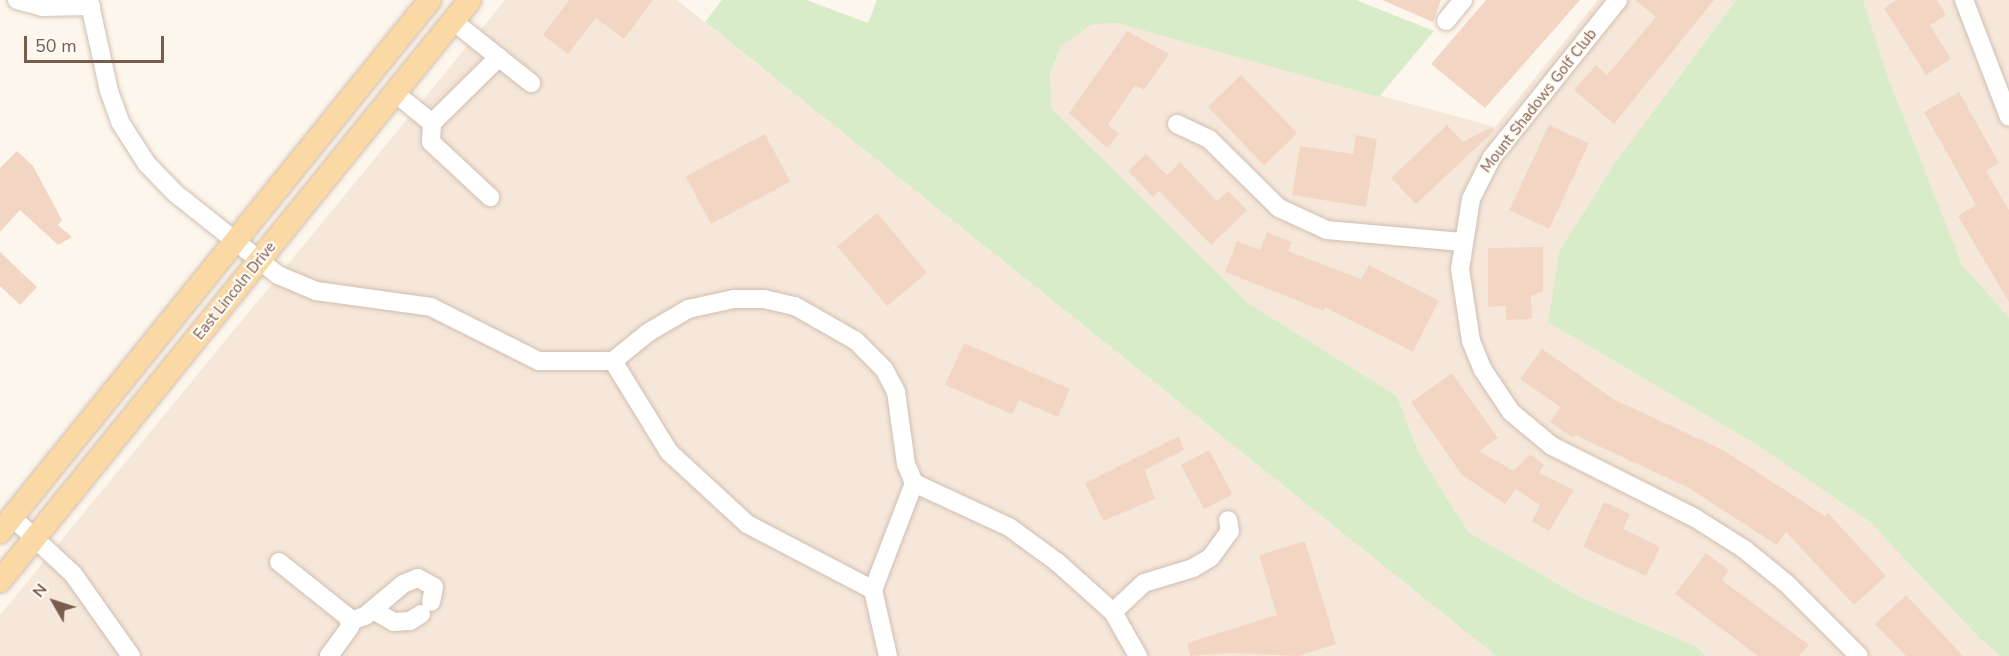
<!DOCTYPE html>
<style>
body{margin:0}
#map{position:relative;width:2009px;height:656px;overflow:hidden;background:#fdf6ec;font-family:"Nunito Sans",sans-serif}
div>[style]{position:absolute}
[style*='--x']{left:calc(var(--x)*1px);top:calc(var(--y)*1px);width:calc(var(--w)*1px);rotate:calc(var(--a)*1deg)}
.residential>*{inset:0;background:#f5e8da}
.green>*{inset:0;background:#d8ecc9}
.building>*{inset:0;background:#f3d5c3;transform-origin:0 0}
.roads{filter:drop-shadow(0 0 2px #d1beb0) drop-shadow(0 0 2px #d1beb0)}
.minor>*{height:18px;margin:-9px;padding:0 9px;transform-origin:9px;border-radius:9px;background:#fff}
.major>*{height:22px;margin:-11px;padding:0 11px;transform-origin:11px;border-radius:11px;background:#fbd9a5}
span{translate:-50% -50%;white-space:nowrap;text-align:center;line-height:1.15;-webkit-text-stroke:4.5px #fffaf3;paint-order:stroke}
.street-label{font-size:15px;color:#7a5c4d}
.north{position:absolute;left:24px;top:572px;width:60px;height:60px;-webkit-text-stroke:4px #fffaf3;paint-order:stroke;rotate:309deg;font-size:16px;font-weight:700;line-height:24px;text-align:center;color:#7a5c4d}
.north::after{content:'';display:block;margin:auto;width:21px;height:27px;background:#7a5c4d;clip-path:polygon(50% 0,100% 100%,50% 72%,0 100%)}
.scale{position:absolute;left:24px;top:36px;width:140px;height:27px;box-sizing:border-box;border:3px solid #7a5c4d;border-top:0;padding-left:8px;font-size:18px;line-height:21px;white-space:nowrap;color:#7a5c4d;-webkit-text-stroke:4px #fffaf3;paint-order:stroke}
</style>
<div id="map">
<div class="residential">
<i style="clip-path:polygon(505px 0,677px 0,1496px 656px,0 656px,0 615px)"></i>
<i style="clip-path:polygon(1598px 0,1736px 0,1615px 163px,1559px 251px,1548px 322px,1757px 445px,1870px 522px,1979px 638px,2001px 656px,1707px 656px,1695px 646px,1584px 599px,1468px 532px,1419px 453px,1397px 396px,1248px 303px,1052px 110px,1050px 75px,1060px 47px,1091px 25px,1117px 23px,1495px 127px)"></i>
<i style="clip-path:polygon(1863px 0,2009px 0,2009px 318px,1962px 266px,1889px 80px)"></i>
</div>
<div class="green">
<i style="clip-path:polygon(722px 0,806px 0,868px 23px,877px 0,1356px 0,1434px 31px,1379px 97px,1117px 23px,1091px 25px,1060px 47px,1050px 75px,1052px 109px,1248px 303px,1397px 396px,1419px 453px,1468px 532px,1584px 599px,1695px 646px,1707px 656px,1496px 656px,705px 22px)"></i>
<i style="clip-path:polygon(1736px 0,1863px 0,1889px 80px,1962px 265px,2009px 318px,2009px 656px,2001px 656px,1979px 638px,1870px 522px,1757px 445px,1548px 322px,1559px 251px,1615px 163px)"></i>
</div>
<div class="building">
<i style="clip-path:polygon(569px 0,653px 0,624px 39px,596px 18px,568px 54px,543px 35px)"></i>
<i style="clip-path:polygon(1382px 0,1441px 0,1433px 22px)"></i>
<i style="clip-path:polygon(1486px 0,1580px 0,1485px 108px,1431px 64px)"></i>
<i style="clip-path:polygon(1635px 0,1714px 0,1614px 124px,1574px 90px,1596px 65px,1607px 75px,1656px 17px)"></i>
<i style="clip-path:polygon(1896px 0,1937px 0,1946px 15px,1930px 25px,1951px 59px,1926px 75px,1884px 8px)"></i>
<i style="clip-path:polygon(1127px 31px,1169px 54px,1144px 90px,1135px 85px,1108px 125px,1119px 134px,1107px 148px,1069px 113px)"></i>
<i style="left:1241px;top:75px;width:81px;height:46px;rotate:46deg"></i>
<i style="clip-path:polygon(1959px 92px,1999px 163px,1986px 171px,2009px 210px,2009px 302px,1958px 216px,1976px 205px,1924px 112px)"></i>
<i style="clip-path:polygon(1447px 125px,1463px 142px,1492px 127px,1494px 131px,1416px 204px,1391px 178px)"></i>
<i style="left:1549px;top:125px;width:44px;height:94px;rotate:25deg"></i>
<i style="left:765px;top:134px;width:54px;height:90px;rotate:62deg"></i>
<i style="clip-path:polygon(1356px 135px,1377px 139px,1366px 207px,1292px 195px,1300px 146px,1353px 154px)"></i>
<i style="clip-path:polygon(17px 151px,33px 166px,62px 220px,58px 225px,72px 237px,58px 245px,20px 210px,0 232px,0 168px)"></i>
<i style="clip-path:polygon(1146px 154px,1167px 175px,1180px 162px,1217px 201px,1228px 191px,1247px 210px,1211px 245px,1159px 191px,1153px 197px,1128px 171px)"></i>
<i style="left:877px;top:213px;width:78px;height:52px;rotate:50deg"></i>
<i style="clip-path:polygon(1267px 232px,1292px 242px,1288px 251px,1361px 279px,1369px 265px,1439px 301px,1413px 352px,1325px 307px,1324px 311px,1225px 272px,1237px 241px,1260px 250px)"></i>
<i style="clip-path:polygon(1543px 247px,1543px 291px,1531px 296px,1532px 319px,1506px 320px,1506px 306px,1488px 307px,1488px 248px)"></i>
<i style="clip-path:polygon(0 252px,37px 287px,20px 305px,0 286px)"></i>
<i style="clip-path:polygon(964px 343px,1070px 389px,1058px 417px,1019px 400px,1012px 414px,945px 385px)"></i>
<i style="clip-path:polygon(1542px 349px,1615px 400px,1723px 450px,1825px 516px,1828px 513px,1886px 576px,1854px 605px,1786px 532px,1777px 545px,1687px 487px,1575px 435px,1573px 438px,1550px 422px,1560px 407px,1520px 379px)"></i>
<i style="clip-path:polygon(1452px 373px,1498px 438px,1479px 451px,1514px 471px,1530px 454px,1544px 465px,1539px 473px,1574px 490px,1549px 531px,1532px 521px,1540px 505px,1516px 489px,1505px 504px,1462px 475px,1411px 402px)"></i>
<i style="clip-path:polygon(1179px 436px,1184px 450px,1145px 470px,1155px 499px,1103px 521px,1085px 483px)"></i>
<i style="left:1209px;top:450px;width:50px;height:32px;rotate:62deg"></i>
<i style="clip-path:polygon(1604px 502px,1630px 514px,1623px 529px,1660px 547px,1646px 576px,1583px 547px)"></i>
<i style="clip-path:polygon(1305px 541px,1336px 644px,1298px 656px,1229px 653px,1190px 656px,1187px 643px,1277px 615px,1259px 555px)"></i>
<i style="clip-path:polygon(1706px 553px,1729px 570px,1722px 580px,1809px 645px,1799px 656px,1758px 656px,1675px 594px)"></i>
<i style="clip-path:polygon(1906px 595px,1963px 656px,1906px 656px,1875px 624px)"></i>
</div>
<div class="roads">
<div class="minor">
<i style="--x:17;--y:0;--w:27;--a:15"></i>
<i style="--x:43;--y:7;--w:48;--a:-1.2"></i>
<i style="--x:89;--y:0;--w:93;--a:77.6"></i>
<i style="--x:109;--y:91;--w:33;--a:70"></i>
<i style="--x:120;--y:122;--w:50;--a:57.3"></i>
<i style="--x:147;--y:164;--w:40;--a:46"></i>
<i style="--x:175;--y:193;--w:132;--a:38.5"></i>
<i style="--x:278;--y:275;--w:41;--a:22.8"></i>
<i style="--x:316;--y:291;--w:116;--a:7.9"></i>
<i style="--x:431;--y:307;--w:121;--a:26.6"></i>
<i style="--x:539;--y:361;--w:74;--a:0"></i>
<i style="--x:613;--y:361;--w:46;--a:-38.9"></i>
<i style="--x:649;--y:332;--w:45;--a:-30.5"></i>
<i style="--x:688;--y:309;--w:47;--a:-12.3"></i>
<i style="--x:734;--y:299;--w:30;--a:0"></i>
<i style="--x:764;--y:299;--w:32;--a:13"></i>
<i style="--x:795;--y:306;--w:70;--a:29.8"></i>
<i style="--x:856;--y:341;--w:40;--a:45"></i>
<i style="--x:884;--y:369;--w:26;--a:62"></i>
<i style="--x:896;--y:392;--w:73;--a:82.1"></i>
<i style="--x:906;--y:464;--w:21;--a:67"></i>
<i style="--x:914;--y:483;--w:105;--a:24.9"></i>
<i style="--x:1009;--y:527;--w:59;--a:36.1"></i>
<i style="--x:1057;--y:562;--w:75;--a:41.8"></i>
<i style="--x:1113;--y:612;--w:51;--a:60.4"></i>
<i style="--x:1618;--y:0;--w:201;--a:128.7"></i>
<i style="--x:1492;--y:157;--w:47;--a:116.6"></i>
<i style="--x:1471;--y:199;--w:71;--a:98.9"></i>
<i style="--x:1460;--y:269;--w:73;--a:81.3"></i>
<i style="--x:1471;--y:341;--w:31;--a:68"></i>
<i style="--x:1483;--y:370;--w:50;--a:56.3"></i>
<i style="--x:1511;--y:412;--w:53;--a:39.7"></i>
<i style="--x:1552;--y:446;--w:160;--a:26.7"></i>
<i style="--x:1695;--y:518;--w:58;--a:32.3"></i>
<i style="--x:1744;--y:549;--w:54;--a:39"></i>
<i style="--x:1786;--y:583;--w:103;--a:45"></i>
<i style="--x:1964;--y:0;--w:125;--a:69"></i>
<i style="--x:453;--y:21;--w:100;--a:38.5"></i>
<i style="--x:1446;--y:21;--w:27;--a:-51"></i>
<i style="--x:395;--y:93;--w:48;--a:39"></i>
<i style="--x:432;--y:123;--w:94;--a:-44.6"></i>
<i style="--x:432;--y:123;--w:19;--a:93"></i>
<i style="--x:431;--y:142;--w:81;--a:43"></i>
<i style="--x:1177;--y:124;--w:35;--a:25"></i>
<i style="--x:1209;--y:139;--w:98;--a:44.6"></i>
<i style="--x:1279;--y:208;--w:53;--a:24.6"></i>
<i style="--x:1327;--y:230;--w:135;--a:5.1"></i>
<i style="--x:613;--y:361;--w:107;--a:58.4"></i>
<i style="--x:669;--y:452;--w:106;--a:42.7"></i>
<i style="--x:747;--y:524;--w:142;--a:27.6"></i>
<i style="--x:873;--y:590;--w:68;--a:77.2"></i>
<i style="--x:12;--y:517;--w:83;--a:43.1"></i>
<i style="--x:73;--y:574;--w:100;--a:54.7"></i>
<i style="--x:279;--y:562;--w:88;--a:38.6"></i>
<i style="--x:348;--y:617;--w:10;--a:79"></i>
<i style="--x:350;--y:627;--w:36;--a:126"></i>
<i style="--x:873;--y:590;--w:115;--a:-69"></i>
<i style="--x:373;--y:610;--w:24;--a:30"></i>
<i style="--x:394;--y:622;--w:16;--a:-4"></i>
<i style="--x:410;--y:621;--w:13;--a:-32"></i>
<i style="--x:1113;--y:612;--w:42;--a:-43.1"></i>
<i style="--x:1144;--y:583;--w:51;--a:-17"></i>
<i style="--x:1193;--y:568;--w:21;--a:-31"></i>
<i style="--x:1211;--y:557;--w:32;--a:-54"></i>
<i style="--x:1230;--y:531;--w:11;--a:-100"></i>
<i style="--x:349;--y:622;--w:17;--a:-21"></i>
<i style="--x:365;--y:616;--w:50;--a:-40.1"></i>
<i style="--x:403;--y:584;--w:16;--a:-22"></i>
<i style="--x:418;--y:578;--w:18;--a:29"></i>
<i style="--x:434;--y:587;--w:15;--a:101"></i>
</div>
<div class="major">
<i style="--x:0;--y:532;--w:684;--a:-51.05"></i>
<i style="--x:0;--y:581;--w:747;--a:-51.03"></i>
</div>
</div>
<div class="street-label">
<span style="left:1539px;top:101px;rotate:-52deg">Mount Shadows Golf Club</span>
<span style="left:235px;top:291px;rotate:-51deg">East Lincoln Drive</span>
</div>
<div class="north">N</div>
<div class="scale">50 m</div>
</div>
